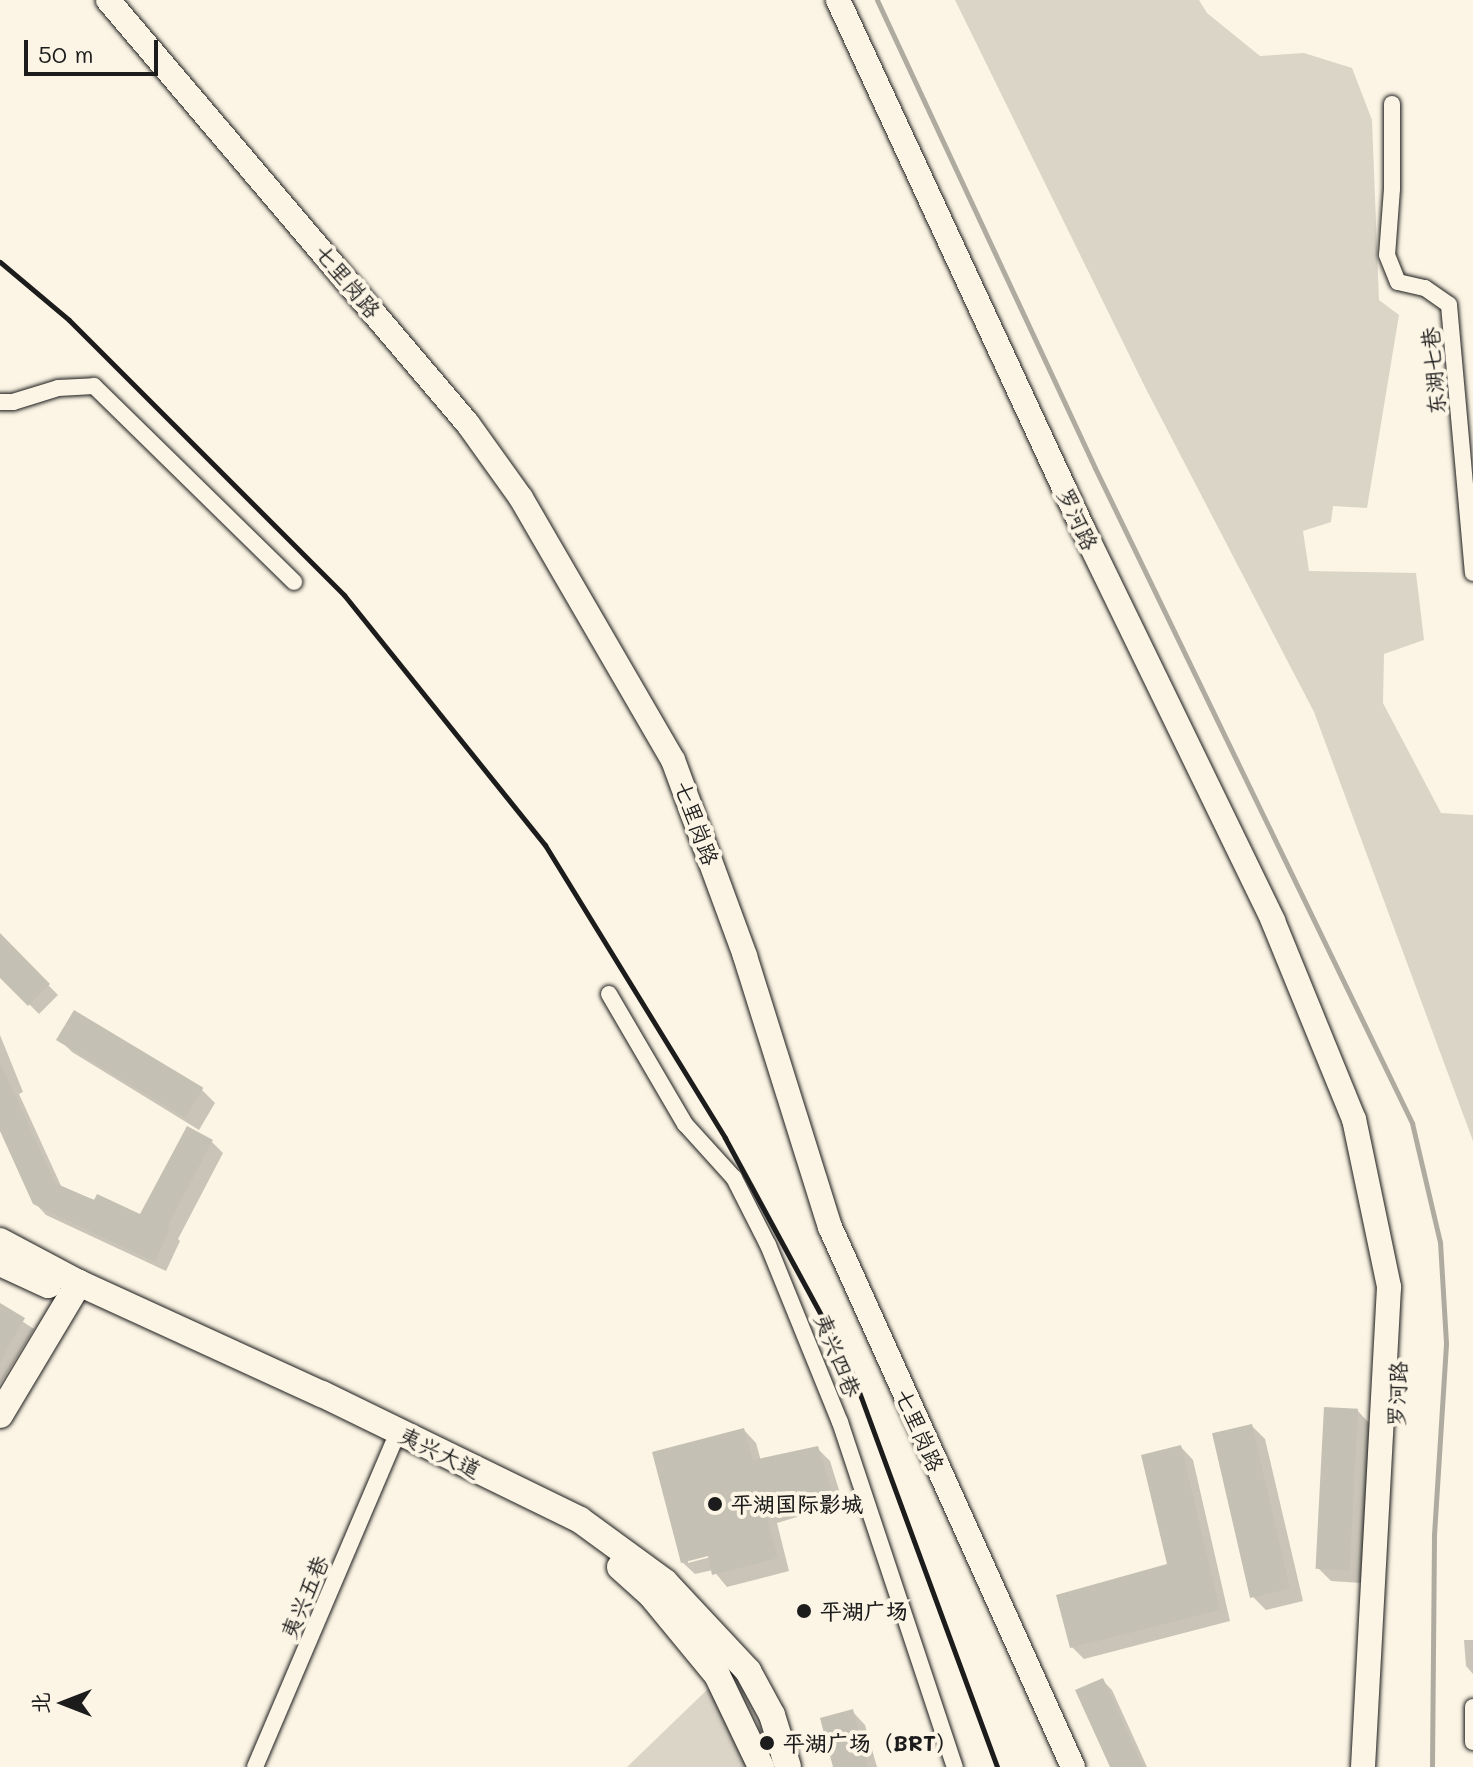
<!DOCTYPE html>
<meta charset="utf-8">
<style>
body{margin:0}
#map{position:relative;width:1473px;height:1767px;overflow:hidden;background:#fcf5e5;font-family:Mali,"LXGW WenKai TC",sans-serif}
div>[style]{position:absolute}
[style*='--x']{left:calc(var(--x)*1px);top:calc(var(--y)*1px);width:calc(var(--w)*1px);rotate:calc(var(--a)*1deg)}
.green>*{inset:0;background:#dbd5c8}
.shadow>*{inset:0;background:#0003}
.stream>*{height:5px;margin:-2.5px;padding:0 2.5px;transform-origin:2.5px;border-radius:2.5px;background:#b0aba1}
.building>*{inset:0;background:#c4c0b3;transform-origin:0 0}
.roads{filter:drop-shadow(0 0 2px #1c1c1c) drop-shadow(0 0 2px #1c1c1c)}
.street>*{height:16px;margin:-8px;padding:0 8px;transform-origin:8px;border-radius:8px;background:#fcf5e5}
.secondary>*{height:24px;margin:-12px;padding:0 12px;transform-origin:12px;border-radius:12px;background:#fcf5e5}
.primary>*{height:26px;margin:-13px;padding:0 13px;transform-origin:13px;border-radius:13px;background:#fcf5e5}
.rail>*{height:5px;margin:-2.5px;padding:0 2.5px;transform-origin:2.5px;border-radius:2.5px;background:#1c1c1c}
.dots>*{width:22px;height:22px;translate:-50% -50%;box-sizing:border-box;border:4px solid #fcf5e5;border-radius:50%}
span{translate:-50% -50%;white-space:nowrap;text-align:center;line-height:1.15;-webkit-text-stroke:8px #fcf5e5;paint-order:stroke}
.street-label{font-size:22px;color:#1c1c1c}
.poi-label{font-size:22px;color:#1c1c1c;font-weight:700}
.left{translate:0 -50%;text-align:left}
.north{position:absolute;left:24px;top:1663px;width:80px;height:80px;-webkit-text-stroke:6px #fcf5e5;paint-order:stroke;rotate:270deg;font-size:22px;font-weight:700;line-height:32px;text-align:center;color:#1c1c1c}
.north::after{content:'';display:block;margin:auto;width:28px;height:36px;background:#1c1c1c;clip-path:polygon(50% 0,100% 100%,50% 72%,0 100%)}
.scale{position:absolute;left:24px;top:40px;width:134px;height:36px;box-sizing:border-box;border:4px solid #1c1c1c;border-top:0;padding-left:10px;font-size:24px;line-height:28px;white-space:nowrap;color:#1c1c1c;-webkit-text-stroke:6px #fcf5e5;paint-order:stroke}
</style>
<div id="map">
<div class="green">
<i style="clip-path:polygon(955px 0,1199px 0,1207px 13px,1260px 56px,1304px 53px,1352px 68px,1372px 120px,1379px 300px,1399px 315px,1367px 508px,1333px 506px,1331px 522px,1303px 531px,1309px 571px,1416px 573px,1424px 640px,1384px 654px,1383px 703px,1441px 813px,1473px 815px,1473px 1141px,1314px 712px,1145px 387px)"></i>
<i style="clip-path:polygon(712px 1685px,751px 1767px,627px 1767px)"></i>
</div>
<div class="shadow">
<i style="clip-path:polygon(0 936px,58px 995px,39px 1014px,0 975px)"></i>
<i style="clip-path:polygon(0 1035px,23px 1092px,19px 1094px,62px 1188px,141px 1217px,212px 1142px,223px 1153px,178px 1239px,180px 1241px,166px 1271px,46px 1215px,35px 1203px,0 1126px)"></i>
<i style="clip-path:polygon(59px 1039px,202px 1090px,215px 1103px,199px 1130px,72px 1052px)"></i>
<i style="clip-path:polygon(0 1307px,34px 1329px,0 1384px)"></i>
<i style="clip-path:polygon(1357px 1410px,1370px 1424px,1362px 1583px,1331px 1581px,1318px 1568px)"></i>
<i style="clip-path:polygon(1252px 1426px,1265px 1439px,1303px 1601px,1266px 1610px,1253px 1597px)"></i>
<i style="clip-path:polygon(evenodd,744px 1430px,756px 1443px,761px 1461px,817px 1448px,830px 1461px,843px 1503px,777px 1523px,789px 1571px,727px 1587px,713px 1570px,695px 1574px,682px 1562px,744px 1430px,717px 1551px,718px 1555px,688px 1563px,688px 1559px,717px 1551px)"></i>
<i style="clip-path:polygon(1181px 1447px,1193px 1460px,1230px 1621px,1084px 1659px,1072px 1647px,1169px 1565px)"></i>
<i style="clip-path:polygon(1464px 1640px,1473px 1640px,1473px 1674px,1466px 1666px)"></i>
<i style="clip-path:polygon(1102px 1680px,1112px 1690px,1147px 1767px,1112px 1767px)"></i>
<i style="clip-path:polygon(852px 1711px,865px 1725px,877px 1767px,835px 1767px)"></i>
</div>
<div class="stream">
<i style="--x:877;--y:0;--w:516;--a:65.02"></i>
<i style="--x:1095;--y:468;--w:728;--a:64.17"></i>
<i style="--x:1412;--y:1123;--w:122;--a:76.8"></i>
<i style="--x:1440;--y:1242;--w:102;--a:86.6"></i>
<i style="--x:1446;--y:1344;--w:193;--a:93.6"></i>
<i style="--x:1434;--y:1537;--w:230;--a:90.5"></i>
</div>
<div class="building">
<i style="clip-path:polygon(0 933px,50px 984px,28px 1006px,0 978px)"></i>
<i style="left:74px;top:1010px;width:151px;height:35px;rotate:31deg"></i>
<i style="clip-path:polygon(0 1062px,55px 1183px,94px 1200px,97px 1194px,140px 1214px,187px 1126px,213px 1140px,167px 1227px,170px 1228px,155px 1262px,33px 1204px,0 1131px)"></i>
<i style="clip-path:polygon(0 1303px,25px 1318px,0 1362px)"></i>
<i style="left:1324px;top:1407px;width:34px;height:162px;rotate:3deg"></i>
<i style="left:1252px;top:1424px;width:169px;height:41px;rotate:77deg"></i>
<i style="clip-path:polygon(744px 1428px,753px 1460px,818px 1446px,832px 1491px,765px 1510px,778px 1558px,712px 1575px,708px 1556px,681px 1563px,652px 1452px)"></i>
<i style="clip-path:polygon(1181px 1445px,1220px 1610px,1070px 1648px,1056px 1595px,1167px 1564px,1141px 1455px)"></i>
<i style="clip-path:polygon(1103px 1678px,1143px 1767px,1110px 1767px,1075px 1690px)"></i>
<i style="clip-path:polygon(853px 1709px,868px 1767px,833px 1767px,820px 1718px)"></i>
</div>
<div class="roads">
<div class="street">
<i style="--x:1392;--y:104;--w:85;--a:90"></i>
<i style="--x:1392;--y:189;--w:66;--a:94.3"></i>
<i style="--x:1387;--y:255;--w:29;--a:68"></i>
<i style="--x:1398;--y:282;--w:28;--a:13"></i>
<i style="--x:1425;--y:288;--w:29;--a:35"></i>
<i style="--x:1449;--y:305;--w:269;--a:84.9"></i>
<i style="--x:0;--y:402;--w:13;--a:0"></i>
<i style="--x:13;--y:402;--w:47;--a:-17.3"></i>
<i style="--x:58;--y:388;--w:36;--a:-3"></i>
<i style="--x:94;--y:386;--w:280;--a:44.4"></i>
<i style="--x:609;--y:994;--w:151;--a:59.7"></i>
<i style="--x:685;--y:1124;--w:73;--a:47.8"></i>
<i style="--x:734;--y:1178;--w:75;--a:63.1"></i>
<i style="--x:768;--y:1245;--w:191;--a:67.9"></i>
<i style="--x:840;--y:1422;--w:364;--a:71.6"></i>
<i style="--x:1473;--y:1707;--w:35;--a:90"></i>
<i style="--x:255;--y:1767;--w:351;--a:-66.9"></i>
</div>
<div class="secondary">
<i style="--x:108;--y:0;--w:556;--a:49.67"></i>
<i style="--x:468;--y:424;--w:91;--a:54.4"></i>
<i style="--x:521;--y:498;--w:303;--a:59.9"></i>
<i style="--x:673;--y:760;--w:209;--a:69.8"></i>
<i style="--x:745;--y:956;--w:284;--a:72.6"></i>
<i style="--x:830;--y:1227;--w:592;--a:65.77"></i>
<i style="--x:838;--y:0;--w:583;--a:65.15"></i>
<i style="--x:1083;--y:529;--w:436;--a:64.1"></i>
<i style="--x:1273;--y:921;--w:214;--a:67.8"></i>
<i style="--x:1354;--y:1119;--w:172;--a:78.2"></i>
<i style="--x:1389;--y:1287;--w:481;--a:93.1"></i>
</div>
<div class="primary">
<i style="--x:0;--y:1241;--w:89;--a:28"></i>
<i style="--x:79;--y:1283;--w:267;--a:24.6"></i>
<i style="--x:322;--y:1394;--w:287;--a:26"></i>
<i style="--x:580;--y:1520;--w:105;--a:36.1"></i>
<i style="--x:665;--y:1582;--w:122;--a:47"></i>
<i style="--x:748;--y:1671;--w:50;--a:61.4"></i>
<i style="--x:772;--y:1715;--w:54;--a:72.9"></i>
<i style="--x:0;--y:1263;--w:53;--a:24.6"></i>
<i style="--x:0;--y:1415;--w:154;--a:-59.1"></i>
<i style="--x:620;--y:1567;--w:42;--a:42.1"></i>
<i style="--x:651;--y:1595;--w:104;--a:50.5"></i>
<i style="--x:717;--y:1675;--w:102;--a:64.4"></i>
</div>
</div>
<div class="rail">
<i style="--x:0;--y:262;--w:90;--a:40"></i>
<i style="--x:69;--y:320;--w:389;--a:45"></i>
<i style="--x:344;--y:595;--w:321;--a:51.2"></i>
<i style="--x:545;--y:845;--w:344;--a:58.4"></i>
<i style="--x:725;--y:1138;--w:264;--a:61.5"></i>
<i style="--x:851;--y:1370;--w:423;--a:69.8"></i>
</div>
<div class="dots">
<i style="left:715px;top:1504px;background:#1c1c1c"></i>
<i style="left:804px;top:1611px;background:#1c1c1c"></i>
<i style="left:767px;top:1743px;background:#1c1c1c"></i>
</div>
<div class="street-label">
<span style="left:348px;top:281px;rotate:50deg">七里岗路</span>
<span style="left:1433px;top:371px;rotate:-95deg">东湖七巷</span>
<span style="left:1078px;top:519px;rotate:65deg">罗河路</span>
<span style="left:697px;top:823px;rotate:70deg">七里岗路</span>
<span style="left:838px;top:1355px;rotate:68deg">夷兴四巷</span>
<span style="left:1397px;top:1394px;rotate:-88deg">罗河路</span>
<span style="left:920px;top:1430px;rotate:66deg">七里岗路</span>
<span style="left:440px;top:1452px;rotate:26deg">夷兴大道</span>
<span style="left:304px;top:1597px;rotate:-67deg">夷兴五巷</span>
</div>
<div class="poi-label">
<span class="left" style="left:731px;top:1504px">平湖国际影城</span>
<span class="left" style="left:820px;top:1611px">平湖广场</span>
<span class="left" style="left:783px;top:1743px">平湖广场（BRT）</span>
</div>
<div class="north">北</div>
<div class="scale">50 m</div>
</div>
